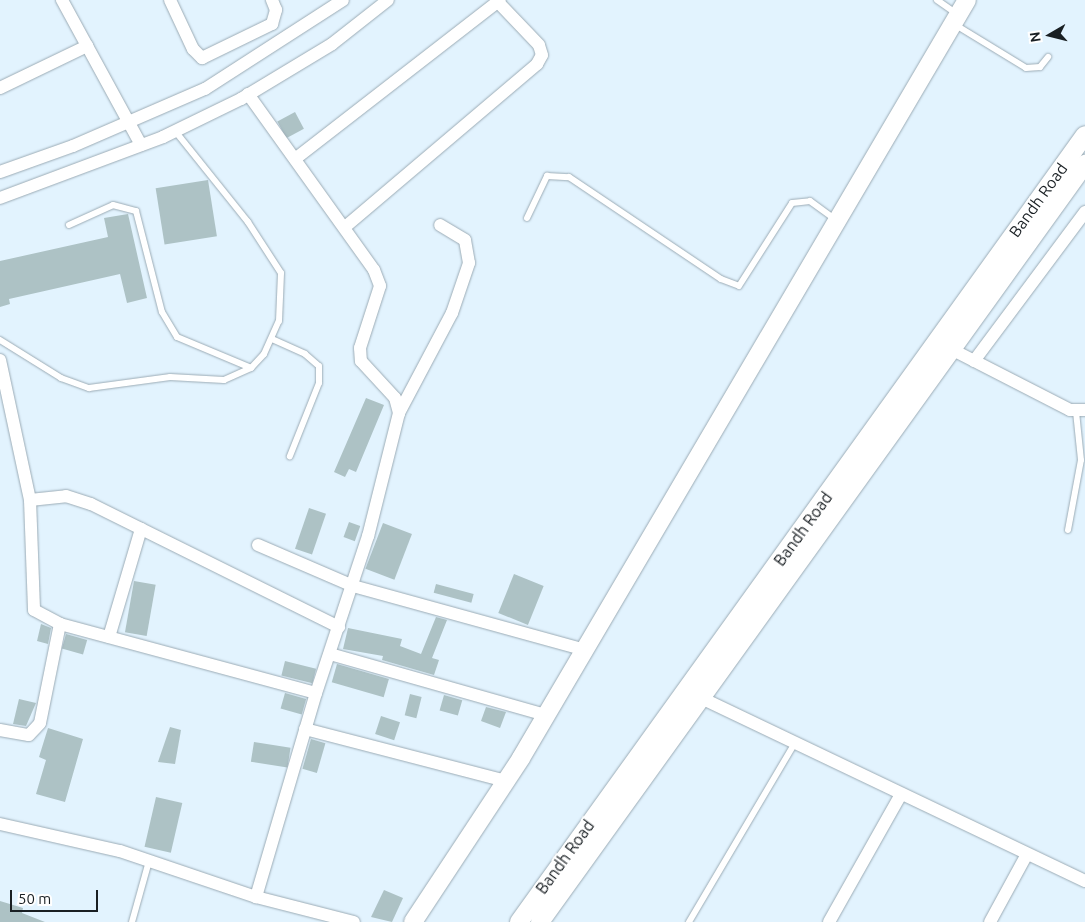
<!DOCTYPE html>
<style>
body{margin:0}
#map{position:relative;width:1085px;height:922px;overflow:hidden;background:#e2f3fe;font-family:Ubuntu,sans-serif}
div>[style]{position:absolute}
[style*='--x']{left:calc(var(--x)*1px);top:calc(var(--y)*1px);width:calc(var(--w)*1px);rotate:calc(var(--a)*1deg)}
.building>*{inset:0;background:#adc2c5;transform-origin:0 0}
.roads{filter:drop-shadow(0 0 1px #9babb5) drop-shadow(0 0 1px #9babb5)}
.lane>*{height:6px;margin:-3px;padding:0 3px;transform-origin:3px;border-radius:3px;background:#fff}
.street>*{height:12px;margin:-6px;padding:0 6px;transform-origin:6px;border-radius:6px;background:#fff}
.secondary>*{height:18px;margin:-9px;padding:0 9px;transform-origin:9px;border-radius:9px;background:#fff}
span{translate:-50% -50%;white-space:nowrap;text-align:center;line-height:1.15;-webkit-text-stroke:4px #fff;paint-order:stroke}
.street-label{font-size:16px;color:#191f23}
.north{position:absolute;left:1025px;top:10px;width:50px;height:50px;-webkit-text-stroke:4px #fff;paint-order:stroke;rotate:262deg;font-size:14px;font-weight:700;line-height:20px;text-align:center;color:#191f23}
.north::after{content:'';display:block;margin:auto;width:18px;height:22px;background:#191f23;clip-path:polygon(50% 0,100% 100%,50% 72%,0 100%)}
.scale{position:absolute;left:10px;top:890px;width:88px;height:22px;box-sizing:border-box;border:2px solid #191f23;border-top:0;padding-left:6px;font-size:15px;line-height:18px;white-space:nowrap;color:#191f23;-webkit-text-stroke:4px #fff;paint-order:stroke}
</style>
<div id="map">
<div class="building">
<i style="left:295px;top:112px;width:19px;height:20px;rotate:62deg"></i>
<i style="left:208px;top:180px;width:57px;height:53px;rotate:81deg"></i>
<i style="clip-path:polygon(128px 214px,147px 298px,127px 303px,120px 274px,9px 299px,10px 304px,0 307px,0 261px,108px 237px,104px 218px)"></i>
<i style="clip-path:polygon(366px 398px,384px 405px,356px 472px,349px 469px,345px 477px,334px 472px)"></i>
<i style="left:309px;top:508px;width:18px;height:43px;rotate:19deg"></i>
<i style="left:349px;top:522px;width:12px;height:16px;rotate:20deg"></i>
<i style="left:383px;top:523px;width:31px;height:49px;rotate:21deg"></i>
<i style="left:514px;top:574px;width:32px;height:42px;rotate:22deg"></i>
<i style="left:134px;top:581px;width:22px;height:52px;rotate:10deg"></i>
<i style="left:436px;top:584px;width:39px;height:9px;rotate:15deg"></i>
<i style="clip-path:polygon(436px 617px,447px 620px,432px 658px,439px 660px,434px 675px,382px 660px,383px 656px,343px 649px,348px 628px,402px 639px,400px 646px,421px 654px)"></i>
<i style="clip-path:polygon(41px 624px,51px 628px,48px 644px,37px 641px)"></i>
<i style="left:66px;top:634px;width:22px;height:15px;rotate:16deg"></i>
<i style="left:285px;top:661px;width:32px;height:15px;rotate:14deg"></i>
<i style="left:337px;top:664px;width:54px;height:19px;rotate:16deg"></i>
<i style="left:285px;top:693px;width:22px;height:16px;rotate:16deg"></i>
<i style="left:410px;top:694px;width:12px;height:22px;rotate:14deg"></i>
<i style="left:444px;top:695px;width:19px;height:16px;rotate:16deg"></i>
<i style="clip-path:polygon(19px 699px,36px 703px,26px 726px,13px 724px)"></i>
<i style="clip-path:polygon(486px 707px,506px 712px,500px 728px,481px 721px)"></i>
<i style="left:381px;top:716px;width:20px;height:19px;rotate:18deg"></i>
<i style="clip-path:polygon(170px 727px,181px 730px,175px 764px,158px 762px)"></i>
<i style="clip-path:polygon(48px 728px,83px 739px,65px 802px,36px 794px,46px 760px,39px 757px)"></i>
<i style="left:311px;top:739px;width:15px;height:31px;rotate:16deg"></i>
<i style="left:254px;top:742px;width:37px;height:20px;rotate:9deg"></i>
<i style="left:156px;top:797px;width:27px;height:51px;rotate:13deg"></i>
<i style="clip-path:polygon(384px 890px,403px 898px,392px 922px,371px 917px)"></i>
<i style="clip-path:polygon(0 901px,23px 908px,22px 913px,45px 922px,0 922px)"></i>
</div>
<div class="roads">
<div class="lane">
<i style="--x:937;--y:0;--w:24;--a:35"></i>
<i style="--x:954;--y:24;--w:84;--a:31.4"></i>
<i style="--x:1026;--y:68;--w:14;--a:-4"></i>
<i style="--x:1040;--y:67;--w:13;--a:-51"></i>
<i style="--x:527;--y:218;--w:47;--a:-64.5"></i>
<i style="--x:547;--y:176;--w:22;--a:3"></i>
<i style="--x:569;--y:177;--w:183;--a:33.9"></i>
<i style="--x:721;--y:279;--w:19;--a:21"></i>
<i style="--x:739;--y:286;--w:98;--a:-57.4"></i>
<i style="--x:792;--y:203;--w:18;--a:-6"></i>
<i style="--x:810;--y:201;--w:32;--a:36"></i>
<i style="--x:69;--y:225;--w:48;--a:-24.4"></i>
<i style="--x:113;--y:205;--w:24;--a:15"></i>
<i style="--x:136;--y:211;--w:104;--a:75.6"></i>
<i style="--x:162;--y:312;--w:29;--a:59"></i>
<i style="--x:177;--y:337;--w:80;--a:22.7"></i>
<i style="--x:272;--y:339;--w:36;--a:24"></i>
<i style="--x:305;--y:354;--w:18;--a:41"></i>
<i style="--x:319;--y:366;--w:17;--a:90"></i>
<i style="--x:319;--y:383;--w:79;--a:111.7"></i>
<i style="--x:0;--y:340;--w:72;--a:31.9"></i>
<i style="--x:61;--y:378;--w:30;--a:20"></i>
<i style="--x:89;--y:388;--w:82;--a:-7.7"></i>
<i style="--x:170;--y:377;--w:54;--a:3.2"></i>
<i style="--x:224;--y:380;--w:30;--a:-24"></i>
<i style="--x:251;--y:368;--w:19;--a:-47"></i>
<i style="--x:264;--y:354;--w:36;--a:-66"></i>
<i style="--x:279;--y:321;--w:48;--a:-87.6"></i>
<i style="--x:281;--y:273;--w:61;--a:-122.9"></i>
<i style="--x:248;--y:222;--w:117;--a:-128.7"></i>
<i style="--x:1068;--y:530;--w:71;--a:-79.5"></i>
<i style="--x:1081;--y:460;--w:48;--a:-95.9"></i>
<i style="--x:132;--y:922;--w:63;--a:-74.4"></i>
<i style="--x:689;--y:922;--w:208;--a:-59.4"></i>
</div>
<div class="street">
<i style="--x:62;--y:0;--w:165;--a:61.4"></i>
<i style="--x:170;--y:0;--w:54;--a:64.9"></i>
<i style="--x:193;--y:49;--w:13;--a:45"></i>
<i style="--x:202;--y:58;--w:78;--a:-25.9"></i>
<i style="--x:272;--y:24;--w:15;--a:-74"></i>
<i style="--x:276;--y:10;--w:11;--a:-112"></i>
<i style="--x:0;--y:88;--w:97;--a:-25.8"></i>
<i style="--x:248;--y:94;--w:216;--a:54.4"></i>
<i style="--x:374;--y:270;--w:17;--a:69"></i>
<i style="--x:380;--y:286;--w:65;--a:107.9"></i>
<i style="--x:360;--y:348;--w:13;--a:86"></i>
<i style="--x:361;--y:361;--w:50;--a:47.4"></i>
<i style="--x:395;--y:398;--w:16;--a:75"></i>
<i style="--x:399;--y:413;--w:127;--a:104.1"></i>
<i style="--x:368;--y:536;--w:165;--a:108.3"></i>
<i style="--x:295;--y:159;--w:259;--a:-37.8"></i>
<i style="--x:0;--y:172;--w:77;--a:-19.6"></i>
<i style="--x:73;--y:146;--w:144;--a:-23.4"></i>
<i style="--x:205;--y:89;--w:164;--a:-32.8"></i>
<i style="--x:0;--y:198;--w:174;--a:-20.5"></i>
<i style="--x:163;--y:137;--w:87;--a:-26"></i>
<i style="--x:241;--y:99;--w:106;--a:-31.1"></i>
<i style="--x:332;--y:44;--w:71;--a:-38.2"></i>
<i style="--x:345;--y:227;--w:252;--a:-40.3"></i>
<i style="--x:537;--y:64;--w:10;--a:-61"></i>
<i style="--x:542;--y:55;--w:10;--a:-107"></i>
<i style="--x:539;--y:45;--w:59;--a:-133.6"></i>
<i style="--x:951;--y:349;--w:134;--a:27.1"></i>
<i style="--x:1070;--y:410;--w:15;--a:0"></i>
<i style="--x:0;--y:360;--w:143;--a:77.9"></i>
<i style="--x:30;--y:500;--w:110;--a:87.9"></i>
<i style="--x:34;--y:610;--w:30;--a:28"></i>
<i style="--x:60;--y:624;--w:265;--a:15.1"></i>
<i style="--x:316;--y:693;--w:213;--a:106.4"></i>
<i style="--x:256;--y:897;--w:101;--a:14.3"></i>
<i style="--x:974;--y:361;--w:186;--a:-53.3"></i>
<i style="--x:399;--y:413;--w:113;--a:-62.1"></i>
<i style="--x:452;--y:313;--w:53;--a:-71.2"></i>
<i style="--x:469;--y:263;--w:23;--a:-100"></i>
<i style="--x:465;--y:240;--w:29;--a:-149"></i>
<i style="--x:30;--y:500;--w:36;--a:-6"></i>
<i style="--x:66;--y:496;--w:26;--a:18"></i>
<i style="--x:91;--y:504;--w:277;--a:26.4"></i>
<i style="--x:258;--y:545;--w:103;--a:23.3"></i>
<i style="--x:353;--y:586;--w:241;--a:15.4"></i>
<i style="--x:109;--y:637;--w:113;--a:-73.5"></i>
<i style="--x:330;--y:654;--w:224;--a:15.8"></i>
<i style="--x:695;--y:695;--w:432;--a:25.5"></i>
<i style="--x:305;--y:729;--w:208;--a:14.5"></i>
<i style="--x:0;--y:730;--w:29;--a:10"></i>
<i style="--x:29;--y:735;--w:16;--a:-47"></i>
<i style="--x:40;--y:723;--w:101;--a:-78.6"></i>
<i style="--x:0;--y:824;--w:123;--a:12.7"></i>
<i style="--x:120;--y:851;--w:144;--a:18.7"></i>
<i style="--x:829;--y:922;--w:147;--a:-60.6"></i>
<i style="--x:990;--y:922;--w:77;--a:-61.4"></i>
</div>
<div class="secondary">
<i style="--x:413;--y:922;--w:196;--a:-56.6"></i>
<i style="--x:521;--y:758;--w:879;--a:-59.53"></i>
<i style="--x:519;--y:922;--w:969;--a:-54.28"></i>
<i style="--x:540;--y:922;--w:934;--a:-54.28"></i>
</div>
</div>
<div class="street-label">
<span style="left:1038px;top:200px;rotate:-54deg">Bandh Road</span>
<span style="left:803px;top:529px;rotate:-54deg">Bandh Road</span>
<span style="left:565px;top:857px;rotate:-54deg">Bandh Road</span>
</div>
<div class="north">N</div>
<div class="scale">50 m</div>
</div>
